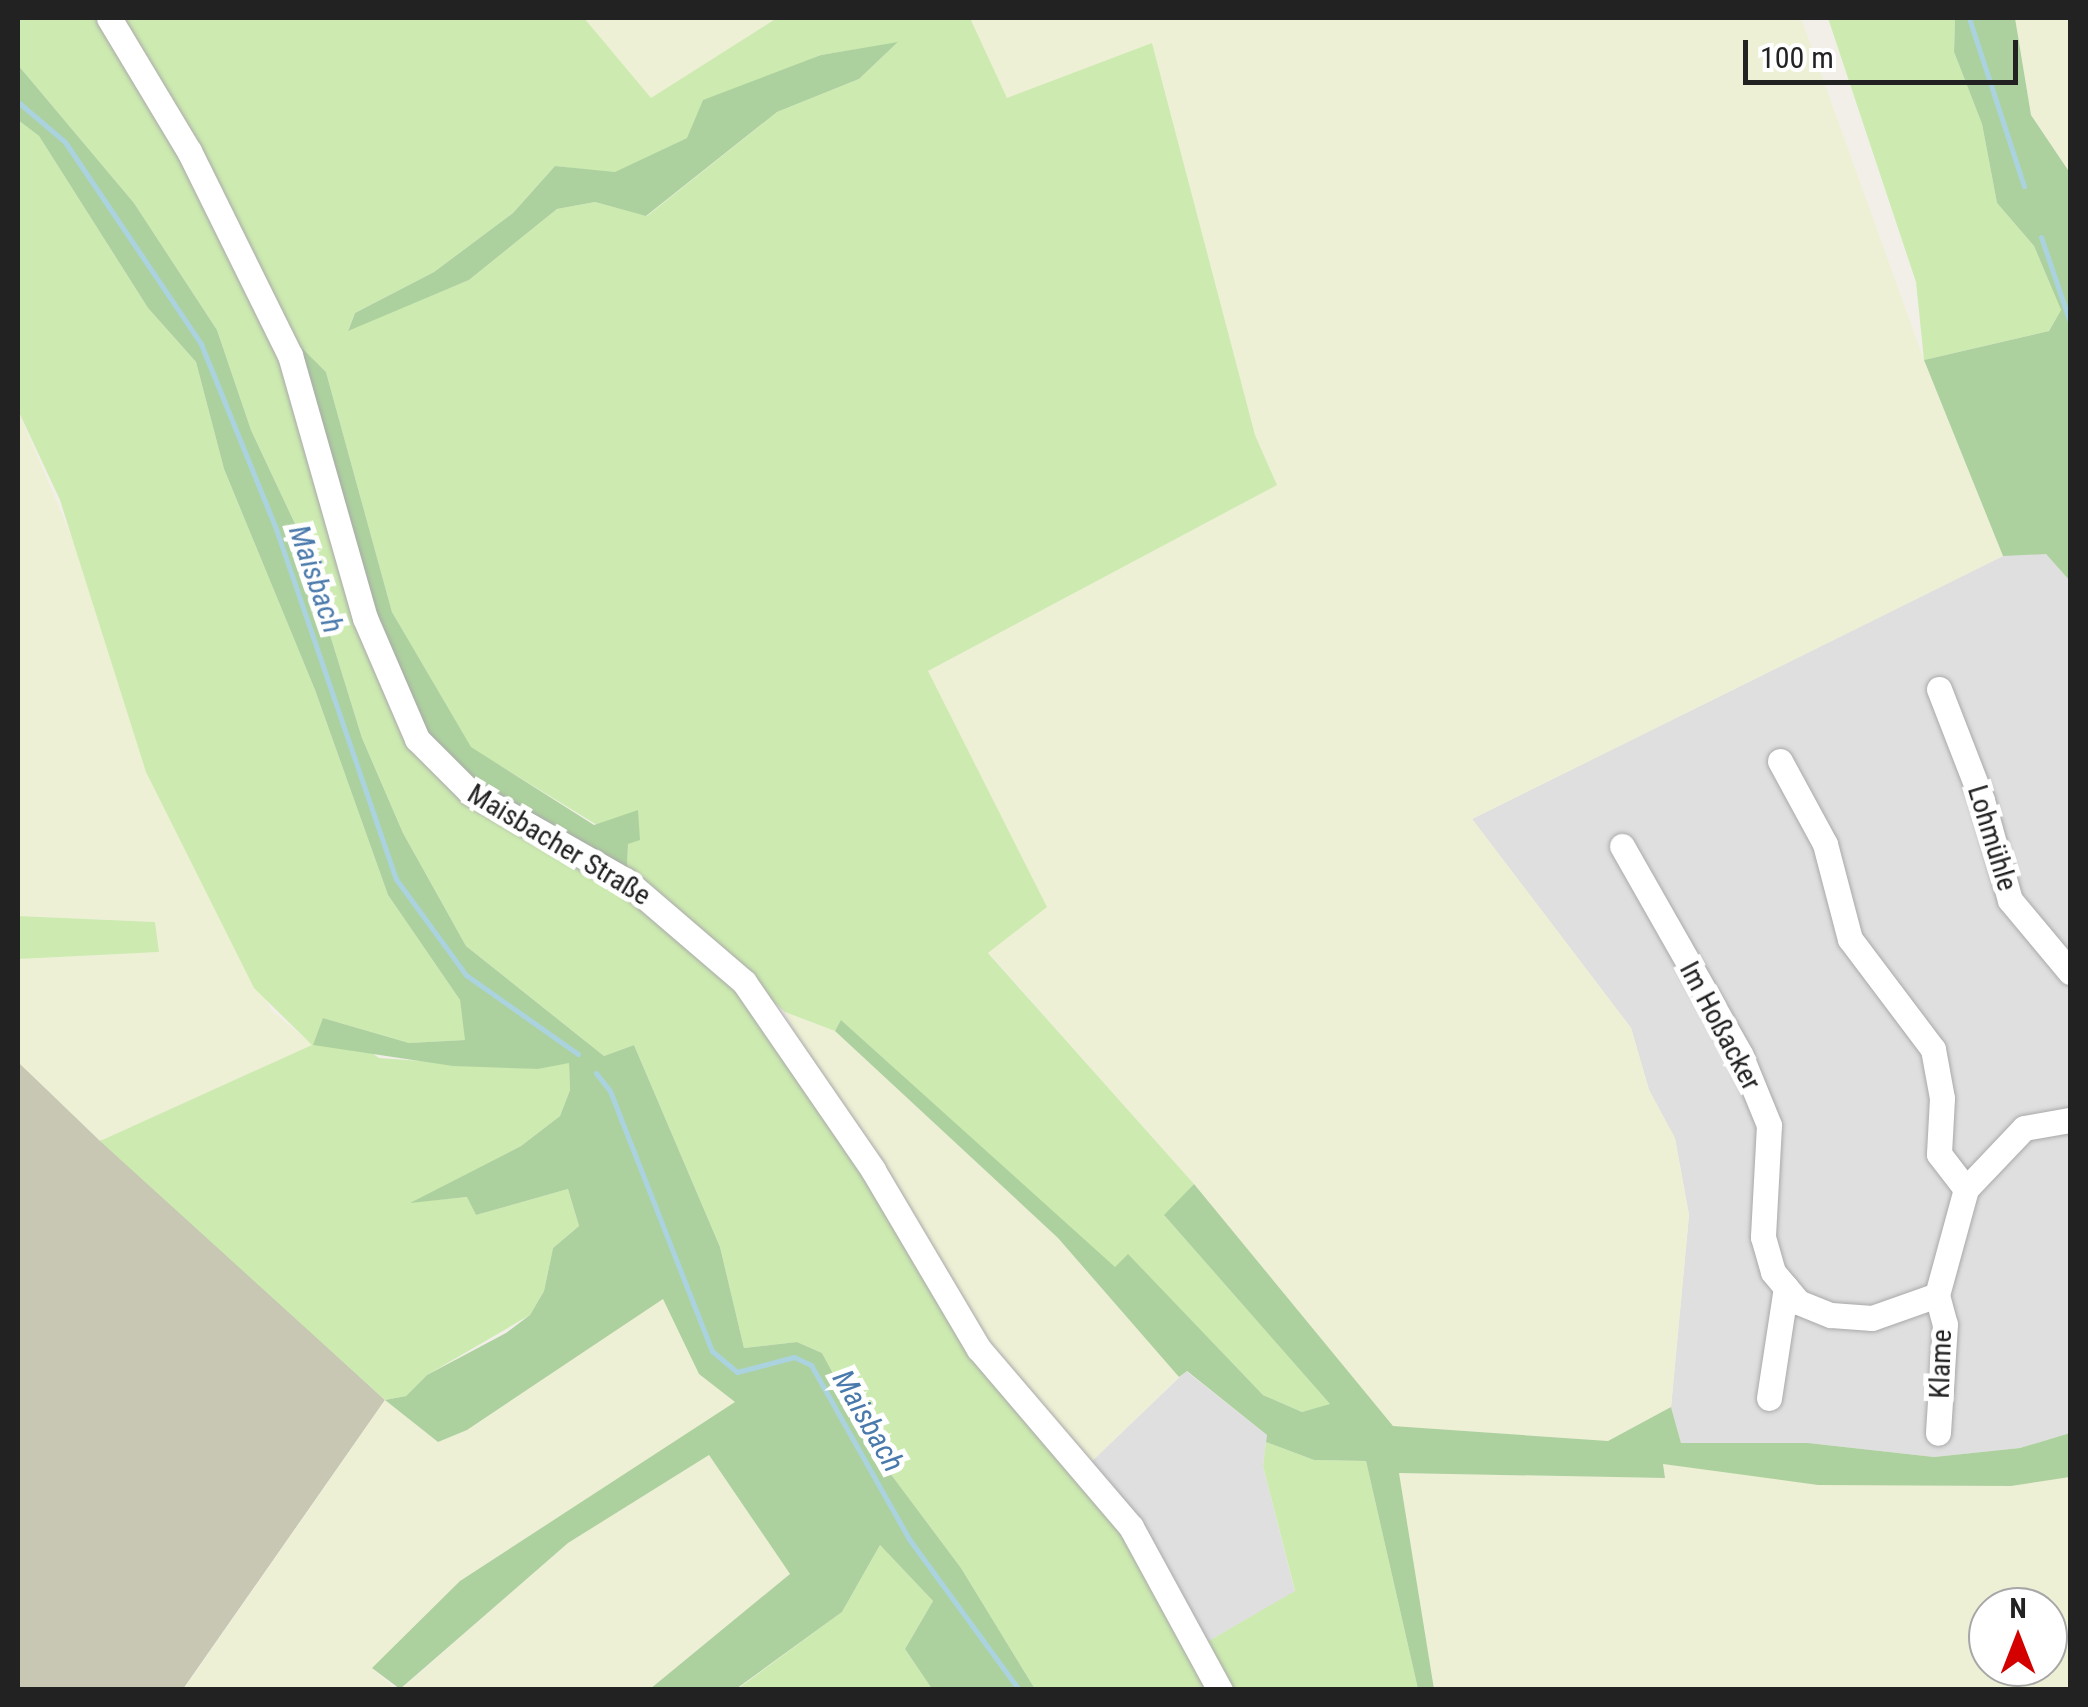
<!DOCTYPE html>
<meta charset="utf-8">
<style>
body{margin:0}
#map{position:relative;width:2088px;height:1707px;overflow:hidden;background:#f2efe9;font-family:"Roboto Condensed",sans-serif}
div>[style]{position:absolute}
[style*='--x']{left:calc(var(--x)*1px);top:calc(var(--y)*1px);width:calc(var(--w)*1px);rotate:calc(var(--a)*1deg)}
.residential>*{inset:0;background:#e0dfdf}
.construction>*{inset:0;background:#c7c7b4}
.farmland>*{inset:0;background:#eef0d5}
.grass>*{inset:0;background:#cdebb0}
.forest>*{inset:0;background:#add19e}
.stream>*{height:5px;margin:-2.5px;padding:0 2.5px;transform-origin:2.5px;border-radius:2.5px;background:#aad3df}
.roads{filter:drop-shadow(0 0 2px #a9a9a9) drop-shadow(0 0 2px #a9a9a9)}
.minor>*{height:25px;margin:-12.5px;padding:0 12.5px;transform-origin:12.5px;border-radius:12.5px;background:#fff}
span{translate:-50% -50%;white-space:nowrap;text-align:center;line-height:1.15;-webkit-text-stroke:10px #fff;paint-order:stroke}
.street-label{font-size:28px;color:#222}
.water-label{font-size:30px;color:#4a7aab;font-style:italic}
.frame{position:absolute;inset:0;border:20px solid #222;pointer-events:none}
.north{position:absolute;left:1968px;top:1587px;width:100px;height:100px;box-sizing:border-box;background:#fff;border:2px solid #a7a7a7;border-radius:50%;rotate:0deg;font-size:28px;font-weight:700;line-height:40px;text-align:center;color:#222}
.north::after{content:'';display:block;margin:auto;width:35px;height:45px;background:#d40000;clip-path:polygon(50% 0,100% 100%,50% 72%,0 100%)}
.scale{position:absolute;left:1743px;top:40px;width:275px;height:45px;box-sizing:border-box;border:5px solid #222;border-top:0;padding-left:12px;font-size:30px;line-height:35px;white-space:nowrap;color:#222;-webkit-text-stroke:8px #fff;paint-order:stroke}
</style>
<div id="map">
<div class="residential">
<i style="clip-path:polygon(2013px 551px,2046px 554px,2070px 581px,2070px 1433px,2020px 1448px,1934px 1457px,1808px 1443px,1681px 1443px,1671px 1407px,1689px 1215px,1675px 1139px,1649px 1090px,1631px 1028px,1472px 819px)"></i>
<i style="clip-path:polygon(1186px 1371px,1267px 1435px,1263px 1466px,1295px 1592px,1207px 1642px,1089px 1464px)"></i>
</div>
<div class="construction">
<i style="clip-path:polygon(18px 1062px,385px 1400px,183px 1689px,18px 1689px)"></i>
</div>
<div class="farmland">
<i style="clip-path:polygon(584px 18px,777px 18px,651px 99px)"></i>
<i style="clip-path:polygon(970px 18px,1801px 18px,1924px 360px,2003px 556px,1472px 819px,1631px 1028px,1649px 1090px,1675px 1138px,1689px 1215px,1671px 1407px,1608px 1441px,1392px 1426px,1194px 1184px,988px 952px,928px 671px,1277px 485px,1255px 435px,1152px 43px,1007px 99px)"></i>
<i style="clip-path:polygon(2015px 18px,2070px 18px,2070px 173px,2031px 115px)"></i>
<i style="clip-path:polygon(18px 410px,271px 1010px,313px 1045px,100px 1141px,18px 1062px,18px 959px,159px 952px,155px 922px,18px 916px)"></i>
<i style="clip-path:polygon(785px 1012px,835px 1031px,1058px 1238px,1179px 1377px,1089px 1464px,988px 1348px,814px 1070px)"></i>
<i style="clip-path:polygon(664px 1298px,699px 1374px,736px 1402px,460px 1581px,373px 1669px,396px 1689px,183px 1690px,385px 1400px,438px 1442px,467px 1430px)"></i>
<i style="clip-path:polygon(709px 1455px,790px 1574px,650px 1689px,400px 1690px,568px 1543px)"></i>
<i style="clip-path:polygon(evenodd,1662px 1464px,2011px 1486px,2070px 1477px,2070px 1689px,1434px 1689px,1398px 1473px,1665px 1478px,1662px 1464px,1988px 1607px,2048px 1607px,2048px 1667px,1988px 1667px,1988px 1607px)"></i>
</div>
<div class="grass">
<i style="clip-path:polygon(18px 18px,100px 18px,141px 85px,289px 371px,384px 688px,572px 857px,709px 953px,1119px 1523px,1212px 1689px,1035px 1689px,961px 1568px,878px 1457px,822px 1353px,797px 1342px,744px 1348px,720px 1247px,634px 1045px,604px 1056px,466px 946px,403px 833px,362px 738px,297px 528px,251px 430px,217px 330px,134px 203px,18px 65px)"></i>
<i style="clip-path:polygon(evenodd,112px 18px,584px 18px,651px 98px,777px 18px,970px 18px,1007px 98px,1152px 43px,1255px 435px,1277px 485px,928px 671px,1047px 907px,988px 953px,1194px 1184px,1165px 1216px,1331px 1405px,1302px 1412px,1263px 1395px,1128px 1255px,1115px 1268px,842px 1021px,835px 1031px,785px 1012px,627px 869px,628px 844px,471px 748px,392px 612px,326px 372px,294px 340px,112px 18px,897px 43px,859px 79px,777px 112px,647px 216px,595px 202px,557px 209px,469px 280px,348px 330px,355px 313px,434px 272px,513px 213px,555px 166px,615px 173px,687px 138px,778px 73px,821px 55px,897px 43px)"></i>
<i style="clip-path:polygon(1828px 18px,1955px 18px,1954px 52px,1982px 124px,1997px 203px,2034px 246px,2061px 310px,2049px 331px,1924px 360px,1916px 282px)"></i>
<i style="clip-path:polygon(18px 120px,39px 136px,148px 308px,196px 362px,224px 469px,315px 690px,388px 895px,460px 1000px,466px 1040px,409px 1043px,323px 1018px,379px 1058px,538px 1069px,569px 1062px,570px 1090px,560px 1116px,521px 1146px,413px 1202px,468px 1197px,476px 1215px,568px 1189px,579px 1226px,553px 1248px,544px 1291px,530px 1315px,427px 1375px,406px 1396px,385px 1400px,100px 1141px,312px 1045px,254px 988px,146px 772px,60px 500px,18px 410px)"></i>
<i style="clip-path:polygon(18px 916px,155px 922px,159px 952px,18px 959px)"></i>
<i style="clip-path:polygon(1266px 1442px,1314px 1460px,1366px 1461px,1418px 1689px,1228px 1689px,1207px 1642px,1295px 1591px,1263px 1466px)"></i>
<i style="clip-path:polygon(880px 1545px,933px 1601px,905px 1649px,932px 1689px,736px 1690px,842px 1612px)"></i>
</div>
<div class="forest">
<i style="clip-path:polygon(1955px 18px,2015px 18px,2031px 115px,2070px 173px,2070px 581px,2046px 554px,2003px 556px,1924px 360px,2049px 331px,2061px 310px,2034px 246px,1997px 203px,1982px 124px,1954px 52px)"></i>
<i style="clip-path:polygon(898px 42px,859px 79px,777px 112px,646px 216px,595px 202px,557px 209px,469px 280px,348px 331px,355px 313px,434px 272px,513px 213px,555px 166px,615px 172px,687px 138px,703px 100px,821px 55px)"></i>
<i style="clip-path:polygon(18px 65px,134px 203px,217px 330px,251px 430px,297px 528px,362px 738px,403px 833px,466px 946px,604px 1056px,634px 1045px,720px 1247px,744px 1348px,797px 1342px,822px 1353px,878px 1457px,961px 1568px,1035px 1689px,932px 1689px,905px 1649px,933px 1601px,880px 1545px,842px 1612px,736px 1689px,650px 1689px,790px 1574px,709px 1455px,568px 1543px,400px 1689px,372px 1668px,460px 1581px,735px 1402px,699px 1374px,663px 1299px,467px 1430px,438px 1442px,385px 1400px,406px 1396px,427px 1375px,506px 1333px,530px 1315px,544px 1291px,553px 1248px,579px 1226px,568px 1189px,476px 1215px,467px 1197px,410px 1203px,521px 1146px,560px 1116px,570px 1090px,569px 1063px,538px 1069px,453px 1066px,313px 1045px,323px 1018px,409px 1043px,465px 1040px,460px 1000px,388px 895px,315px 690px,224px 469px,196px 362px,148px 308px,39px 136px,18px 120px)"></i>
<i style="clip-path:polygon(294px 340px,326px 372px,392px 612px,471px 747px,594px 825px,638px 810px,640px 840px,628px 844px,627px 869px,479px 794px,436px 753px,403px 698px)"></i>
<i style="clip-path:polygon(841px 1020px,1115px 1267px,1128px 1254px,1263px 1395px,1302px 1412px,1330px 1404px,1164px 1215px,1194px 1184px,1393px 1426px,1608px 1441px,1671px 1407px,1681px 1443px,1808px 1443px,1934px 1457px,2020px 1448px,2070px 1433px,2070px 1477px,2011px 1486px,1818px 1485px,1663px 1464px,1665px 1478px,1399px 1473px,1434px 1689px,1418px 1689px,1366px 1461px,1314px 1460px,1266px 1442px,1267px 1435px,1187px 1371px,1179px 1377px,1058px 1238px,835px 1031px)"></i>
</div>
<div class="stream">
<i style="--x:1969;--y:18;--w:177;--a:71.9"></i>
<i style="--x:18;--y:102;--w:62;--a:40.4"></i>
<i style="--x:65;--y:142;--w:244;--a:56"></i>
<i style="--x:201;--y:344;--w:196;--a:67.9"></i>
<i style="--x:275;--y:526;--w:373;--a:71.1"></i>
<i style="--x:396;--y:879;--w:119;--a:53.9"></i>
<i style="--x:466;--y:975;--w:137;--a:35.2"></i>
<i style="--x:2041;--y:237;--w:90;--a:71.2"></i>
<i style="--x:596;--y:1073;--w:23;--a:52"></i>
<i style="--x:610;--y:1091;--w:279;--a:68.6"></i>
<i style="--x:712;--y:1351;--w:33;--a:40"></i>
<i style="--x:737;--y:1372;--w:59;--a:-14.7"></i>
<i style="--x:794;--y:1357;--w:19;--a:25"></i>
<i style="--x:811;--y:1365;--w:200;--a:60.6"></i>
<i style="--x:909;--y:1539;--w:187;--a:53.9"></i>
</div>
<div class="roads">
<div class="minor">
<i style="--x:109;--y:18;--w:155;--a:59"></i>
<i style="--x:189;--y:151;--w:228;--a:63.7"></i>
<i style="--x:290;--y:355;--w:273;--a:74.1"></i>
<i style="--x:365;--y:618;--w:132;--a:66.7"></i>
<i style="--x:417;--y:739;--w:75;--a:45"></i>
<i style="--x:470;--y:792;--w:178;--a:29.6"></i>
<i style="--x:625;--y:880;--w:157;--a:40.6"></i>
<i style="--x:744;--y:982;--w:228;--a:55.5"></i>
<i style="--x:873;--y:1170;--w:208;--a:59.4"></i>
<i style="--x:979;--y:1349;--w:234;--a:49.5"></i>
<i style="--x:1131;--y:1527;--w:186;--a:61.4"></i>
<i style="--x:1939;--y:689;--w:119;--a:68.8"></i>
<i style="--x:1982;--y:800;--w:104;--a:74.4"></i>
<i style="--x:2010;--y:900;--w:94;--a:50.2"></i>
<i style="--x:1780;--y:761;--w:94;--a:61.5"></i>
<i style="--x:1825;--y:844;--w:98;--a:75.3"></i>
<i style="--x:1850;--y:939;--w:138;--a:53"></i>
<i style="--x:1933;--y:1049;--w:50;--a:79.6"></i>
<i style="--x:1942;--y:1098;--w:56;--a:93.1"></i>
<i style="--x:1939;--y:1154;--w:44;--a:52.4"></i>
<i style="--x:1622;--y:846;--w:239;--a:60.4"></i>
<i style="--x:1740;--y:1054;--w:77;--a:67.8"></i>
<i style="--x:1769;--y:1125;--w:112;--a:93.1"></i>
<i style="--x:1763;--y:1237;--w:36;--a:74"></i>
<i style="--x:1773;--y:1272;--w:39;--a:50"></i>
<i style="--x:1798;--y:1302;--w:35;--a:22"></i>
<i style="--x:1831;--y:1315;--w:41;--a:4.2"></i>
<i style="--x:1872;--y:1318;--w:69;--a:-19.5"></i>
<i style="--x:1937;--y:1295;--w:110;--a:-74.7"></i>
<i style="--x:1966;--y:1189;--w:84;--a:-46.4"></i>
<i style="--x:2024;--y:1128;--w:47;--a:-9.9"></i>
<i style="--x:1937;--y:1295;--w:30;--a:75"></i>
<i style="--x:1945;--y:1324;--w:109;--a:93.7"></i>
<i style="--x:1769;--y:1398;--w:112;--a:-81.3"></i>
</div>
</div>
<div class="street-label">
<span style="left:1992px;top:838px;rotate:73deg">Lohmühle</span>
<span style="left:559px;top:845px;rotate:31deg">Maisbacher Straße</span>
<span style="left:1720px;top:1026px;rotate:62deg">Im Hoßacker</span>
<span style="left:1941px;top:1364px;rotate:-88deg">Klame</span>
</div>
<div class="water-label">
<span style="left:316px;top:579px;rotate:71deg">Maisbach</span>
<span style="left:868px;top:1421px;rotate:60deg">Maisbach</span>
</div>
<div class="frame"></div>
<div class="north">N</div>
<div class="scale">100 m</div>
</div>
